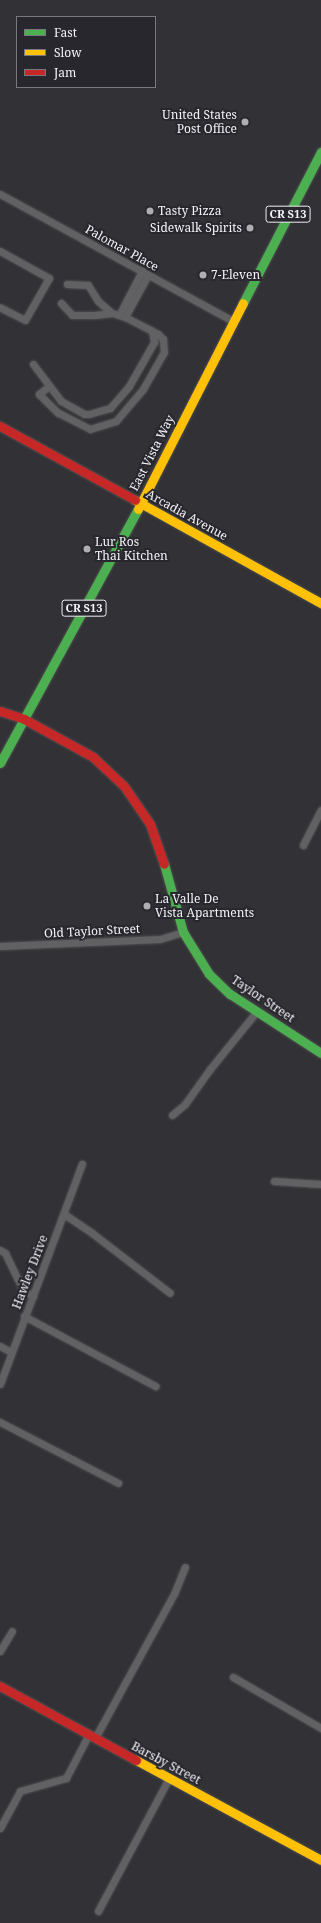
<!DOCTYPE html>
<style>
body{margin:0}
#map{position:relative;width:321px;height:1923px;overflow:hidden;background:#323236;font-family:"Noto Serif",serif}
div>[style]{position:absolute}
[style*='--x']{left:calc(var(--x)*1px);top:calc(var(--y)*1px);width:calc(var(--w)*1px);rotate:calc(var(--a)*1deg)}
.roads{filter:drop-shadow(0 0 1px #4e4e51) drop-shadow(0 0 1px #4e4e51)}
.street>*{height:7px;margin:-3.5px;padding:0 3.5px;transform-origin:3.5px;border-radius:3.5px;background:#616163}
.fast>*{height:9px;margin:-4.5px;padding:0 4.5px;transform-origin:4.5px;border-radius:4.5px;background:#4caf50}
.slow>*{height:9px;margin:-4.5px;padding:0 4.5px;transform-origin:4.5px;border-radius:4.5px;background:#ffc107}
.jam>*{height:9px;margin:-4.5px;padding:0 4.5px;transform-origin:4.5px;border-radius:4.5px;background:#c62828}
.dots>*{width:11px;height:11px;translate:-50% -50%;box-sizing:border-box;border:2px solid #27272d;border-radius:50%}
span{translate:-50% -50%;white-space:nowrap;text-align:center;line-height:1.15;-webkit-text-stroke:4px #27272d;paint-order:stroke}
.shield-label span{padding:1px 3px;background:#27272d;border:1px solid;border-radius:3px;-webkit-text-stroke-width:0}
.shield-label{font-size:11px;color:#f2f2f7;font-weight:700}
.poi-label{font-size:12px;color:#f2f2f7}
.right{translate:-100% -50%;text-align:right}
.left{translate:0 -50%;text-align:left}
.street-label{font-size:12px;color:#f2f2f7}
.legend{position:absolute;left:16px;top:16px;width:140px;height:72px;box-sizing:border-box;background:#27272d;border:1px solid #78787e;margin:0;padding:5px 7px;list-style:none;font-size:12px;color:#f2f2f7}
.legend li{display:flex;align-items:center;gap:8px;height:20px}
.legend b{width:20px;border:1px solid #78787e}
</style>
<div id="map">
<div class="roads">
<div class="street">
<i style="--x:0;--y:194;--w:265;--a:28.6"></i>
<i style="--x:0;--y:251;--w:56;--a:28.9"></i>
<i style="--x:49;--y:278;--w:48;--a:119.7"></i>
<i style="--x:25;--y:320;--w:28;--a:-153"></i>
<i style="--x:67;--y:284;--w:21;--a:3"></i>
<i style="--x:88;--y:285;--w:19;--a:58"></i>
<i style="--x:98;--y:301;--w:18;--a:41"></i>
<i style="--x:61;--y:303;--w:16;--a:47"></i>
<i style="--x:72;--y:315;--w:23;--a:0"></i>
<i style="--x:95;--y:315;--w:17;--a:-7"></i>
<i style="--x:112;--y:313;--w:14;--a:17"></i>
<i style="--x:125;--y:317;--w:30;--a:27"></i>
<i style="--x:119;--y:315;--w:50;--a:-62.4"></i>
<i style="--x:125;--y:317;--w:48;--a:-61.3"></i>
<i style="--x:33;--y:364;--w:46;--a:52.9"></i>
<i style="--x:61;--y:401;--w:26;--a:29"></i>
<i style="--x:84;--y:414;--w:5;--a:0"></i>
<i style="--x:89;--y:414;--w:22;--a:-16"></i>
<i style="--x:110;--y:408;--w:29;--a:-49"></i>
<i style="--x:129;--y:386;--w:51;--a:-60.4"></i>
<i style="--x:154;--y:342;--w:11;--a:-100"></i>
<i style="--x:152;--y:331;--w:7;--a:27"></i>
<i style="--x:158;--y:334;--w:7;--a:45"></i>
<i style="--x:163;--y:339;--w:13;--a:86"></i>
<i style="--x:164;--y:352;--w:43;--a:119.6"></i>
<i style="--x:143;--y:389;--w:42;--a:130.2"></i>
<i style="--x:116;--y:421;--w:27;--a:163"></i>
<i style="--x:90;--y:429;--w:36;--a:-153"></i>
<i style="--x:58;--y:413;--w:27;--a:-135"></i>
<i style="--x:39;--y:394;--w:13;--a:-39"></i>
<i style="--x:303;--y:845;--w:39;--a:-63"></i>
<i style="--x:0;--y:946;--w:160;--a:-2.5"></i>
<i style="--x:160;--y:939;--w:24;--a:-17"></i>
<i style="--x:172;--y:1115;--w:17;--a:-40"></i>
<i style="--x:185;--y:1104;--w:43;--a:-54.5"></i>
<i style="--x:210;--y:1069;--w:75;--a:-51"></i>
<i style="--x:274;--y:1181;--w:47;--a:3.7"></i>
<i style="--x:64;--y:1214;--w:34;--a:34"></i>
<i style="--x:92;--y:1233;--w:98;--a:37.6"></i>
<i style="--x:0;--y:1250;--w:6;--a:31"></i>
<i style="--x:5;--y:1253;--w:41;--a:64.1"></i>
<i style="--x:23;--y:1290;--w:12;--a:31"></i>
<i style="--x:24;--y:1316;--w:149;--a:28.1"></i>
<i style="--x:0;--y:1346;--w:13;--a:29"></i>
<i style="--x:0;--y:1384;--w:235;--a:-69.6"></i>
<i style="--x:0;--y:1422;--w:133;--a:27.3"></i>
<i style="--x:0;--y:1651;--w:23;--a:-59"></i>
<i style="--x:233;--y:1677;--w:102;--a:30.1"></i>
<i style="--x:95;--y:1738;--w:164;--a:-61.3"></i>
<i style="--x:174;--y:1594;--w:29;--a:-68"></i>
<i style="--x:0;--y:1828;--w:42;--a:-61.6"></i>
<i style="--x:20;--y:1791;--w:48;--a:-15.8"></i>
<i style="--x:66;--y:1778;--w:50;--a:-62.4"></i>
<i style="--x:98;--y:1911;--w:151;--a:-61.9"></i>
</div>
<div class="fast">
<i style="--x:243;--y:303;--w:170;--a:-62.7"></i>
<i style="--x:0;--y:763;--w:289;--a:-61.5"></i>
<i style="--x:164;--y:864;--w:71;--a:74.4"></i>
<i style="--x:183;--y:932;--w:49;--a:58.2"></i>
<i style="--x:209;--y:974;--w:29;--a:44"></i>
<i style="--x:230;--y:994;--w:108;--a:33"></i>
</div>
<div class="slow">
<i style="--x:135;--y:500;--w:213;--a:29"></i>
<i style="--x:138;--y:509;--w:231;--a:-63"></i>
<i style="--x:136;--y:1760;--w:210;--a:28.4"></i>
</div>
<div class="jam">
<i style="--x:0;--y:426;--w:154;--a:28.7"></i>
<i style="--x:0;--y:711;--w:25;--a:18"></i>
<i style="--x:24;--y:719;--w:79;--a:28.8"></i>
<i style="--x:93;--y:757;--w:42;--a:43.1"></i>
<i style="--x:124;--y:786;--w:46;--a:55.6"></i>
<i style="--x:150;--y:824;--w:42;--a:70.7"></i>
<i style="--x:0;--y:1686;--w:155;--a:28.6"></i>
</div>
</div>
<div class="dots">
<i style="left:245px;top:122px;background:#afafb3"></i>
<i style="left:150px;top:211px;background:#afafb3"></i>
<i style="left:250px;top:228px;background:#afafb3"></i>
<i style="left:203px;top:275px;background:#afafb3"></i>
<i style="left:87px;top:549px;background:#afafb3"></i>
<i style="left:147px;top:906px;background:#afafb3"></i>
</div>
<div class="shield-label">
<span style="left:288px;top:214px">CR S13</span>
<span style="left:84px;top:608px">CR S13</span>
</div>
<div class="poi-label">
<span class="right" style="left:237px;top:122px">United States<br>Post Office</span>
<span class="left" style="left:158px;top:211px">Tasty Pizza</span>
<span class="right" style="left:242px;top:228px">Sidewalk Spirits</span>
<span class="left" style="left:211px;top:275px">7-Eleven</span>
<span class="left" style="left:95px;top:549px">Lur Ros<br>Thai Kitchen</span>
<span class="left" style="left:155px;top:906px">La Valle De<br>Vista Apartments</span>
</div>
<div class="street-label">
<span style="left:122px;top:248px;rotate:29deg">Palomar Place</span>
<span style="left:152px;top:453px;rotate:-63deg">East Vista Way</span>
<span style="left:187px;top:515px;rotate:29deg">Arcadia Avenue</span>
<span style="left:92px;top:931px;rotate:-3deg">Old Taylor Street</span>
<span style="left:263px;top:999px;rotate:34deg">Taylor Street</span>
<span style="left:30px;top:1272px;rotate:-69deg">Hawley Drive</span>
<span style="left:166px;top:1763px;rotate:28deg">Barsby Street</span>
</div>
<ul class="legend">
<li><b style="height:5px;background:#4caf50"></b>Fast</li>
<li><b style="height:5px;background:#ffc107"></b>Slow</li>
<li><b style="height:5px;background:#c62828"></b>Jam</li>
</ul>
</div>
